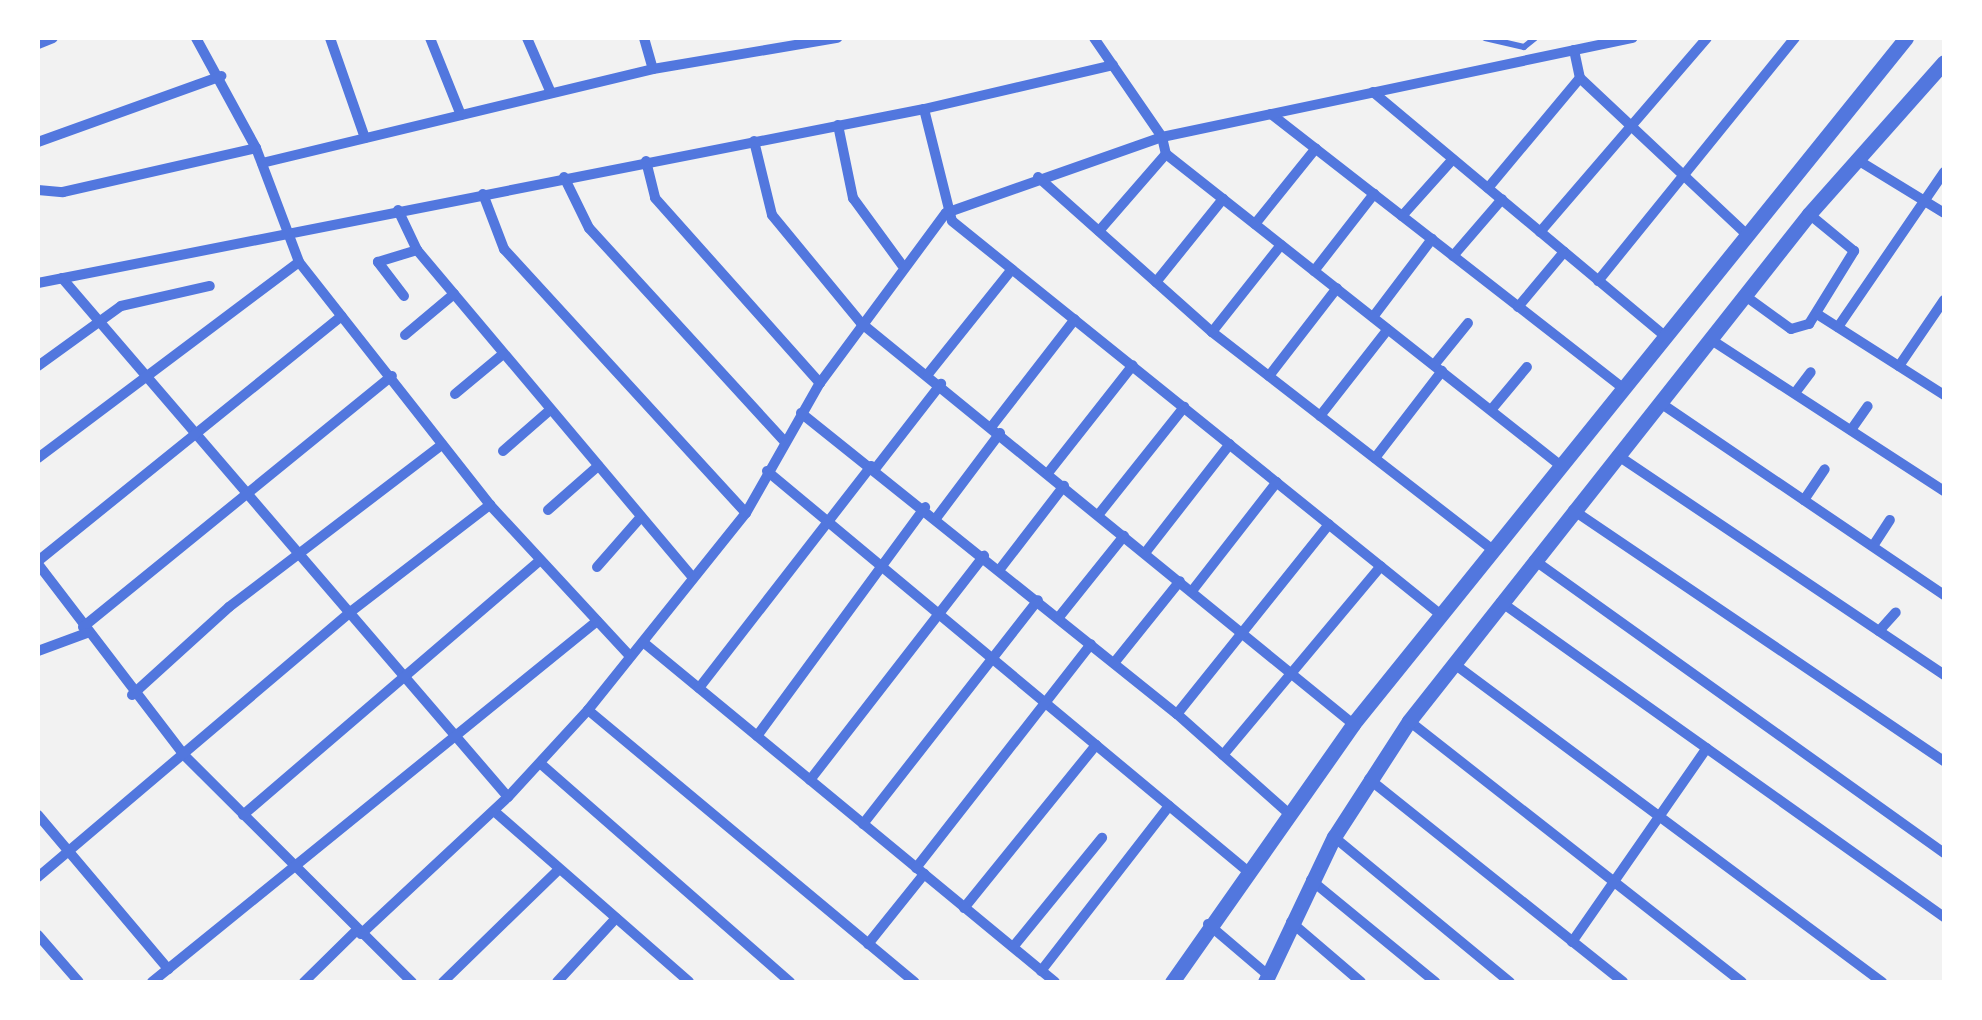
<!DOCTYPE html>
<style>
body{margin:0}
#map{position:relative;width:1982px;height:1020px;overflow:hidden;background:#f2f2f2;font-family:Mulish,sans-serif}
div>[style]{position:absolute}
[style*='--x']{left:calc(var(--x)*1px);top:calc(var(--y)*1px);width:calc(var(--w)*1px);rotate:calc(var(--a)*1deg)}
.service>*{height:6px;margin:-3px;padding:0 3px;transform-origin:3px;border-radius:3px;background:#5277de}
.minor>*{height:10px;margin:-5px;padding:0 5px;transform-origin:5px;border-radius:5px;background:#5277de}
.tertiary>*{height:15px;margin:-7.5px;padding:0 7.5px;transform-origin:7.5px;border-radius:7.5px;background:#5277de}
span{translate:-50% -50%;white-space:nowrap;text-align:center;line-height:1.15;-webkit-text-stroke:10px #fff;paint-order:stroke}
.frame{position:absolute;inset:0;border:40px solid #fff;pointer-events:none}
</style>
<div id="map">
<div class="service">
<i style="--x:1485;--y:38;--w:40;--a:13"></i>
<i style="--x:1524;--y:47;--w:14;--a:-39"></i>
</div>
<div class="minor">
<i style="--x:196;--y:38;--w:125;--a:61.4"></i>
<i style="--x:256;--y:148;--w:122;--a:69.3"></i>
<i style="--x:299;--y:262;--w:309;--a:51.8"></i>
<i style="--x:490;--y:505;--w:206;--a:47.2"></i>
<i style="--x:330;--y:38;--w:106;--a:70.7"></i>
<i style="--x:430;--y:38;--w:83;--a:68.1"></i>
<i style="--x:527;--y:38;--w:60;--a:66.4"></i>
<i style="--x:644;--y:38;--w:32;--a:74"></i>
<i style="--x:1094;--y:38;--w:120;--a:55.5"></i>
<i style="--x:1162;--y:137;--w:17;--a:77"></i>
<i style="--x:1166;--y:154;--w:503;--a:38.3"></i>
<i style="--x:38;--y:44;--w:16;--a:-22"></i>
<i style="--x:1574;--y:50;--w:29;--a:78"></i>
<i style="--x:1580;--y:78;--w:231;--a:43.2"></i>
<i style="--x:1373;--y:92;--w:382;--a:39.9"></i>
<i style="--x:924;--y:109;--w:115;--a:76"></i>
<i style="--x:952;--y:221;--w:627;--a:38.85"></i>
<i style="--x:1271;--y:114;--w:447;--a:37.9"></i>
<i style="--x:838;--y:125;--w:75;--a:78.4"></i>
<i style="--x:853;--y:198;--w:83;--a:53.8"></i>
<i style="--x:754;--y:141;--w:76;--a:76.3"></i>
<i style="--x:772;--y:215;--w:140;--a:50.5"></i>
<i style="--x:861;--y:323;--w:635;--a:39.18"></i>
<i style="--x:38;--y:142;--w:195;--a:-19.8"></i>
<i style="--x:1856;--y:159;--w:103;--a:31.5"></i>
<i style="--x:646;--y:161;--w:38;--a:76"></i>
<i style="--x:655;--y:198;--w:248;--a:48.3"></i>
<i style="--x:262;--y:163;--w:402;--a:-13.5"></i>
<i style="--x:653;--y:69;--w:187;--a:-9.6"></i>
<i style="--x:564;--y:177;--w:57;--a:63.9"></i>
<i style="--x:589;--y:228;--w:289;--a:47.5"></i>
<i style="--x:1038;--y:177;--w:233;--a:41.7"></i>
<i style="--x:1212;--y:332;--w:356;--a:37.8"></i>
<i style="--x:1488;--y:188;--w:143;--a:-50.1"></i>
<i style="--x:38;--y:190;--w:25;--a:5"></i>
<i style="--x:63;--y:192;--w:198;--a:-12.8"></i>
<i style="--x:483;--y:194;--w:59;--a:69.1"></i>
<i style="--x:504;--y:249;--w:358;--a:47.5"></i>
<i style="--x:398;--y:210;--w:44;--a:64.6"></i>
<i style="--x:417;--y:250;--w:427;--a:49.9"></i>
<i style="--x:1402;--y:216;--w:76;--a:-48.2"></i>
<i style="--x:1255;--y:224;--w:97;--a:-51.2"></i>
<i style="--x:1099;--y:231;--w:102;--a:-49"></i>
<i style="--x:1540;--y:232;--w:256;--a:-49.3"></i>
<i style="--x:1453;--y:256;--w:75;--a:-49.3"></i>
<i style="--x:1314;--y:271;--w:98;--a:-52.1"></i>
<i style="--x:62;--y:278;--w:684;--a:49.33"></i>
<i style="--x:1598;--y:281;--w:313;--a:-51"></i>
<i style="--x:1156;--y:282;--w:107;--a:-51.1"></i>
<i style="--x:38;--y:283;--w:903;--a:-11.11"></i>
<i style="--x:924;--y:109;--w:194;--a:-13.1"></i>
<i style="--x:1744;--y:295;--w:58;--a:35.9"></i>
<i style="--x:1791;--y:329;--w:19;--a:-16"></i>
<i style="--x:1809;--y:324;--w:86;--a:-58.3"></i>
<i style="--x:1854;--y:251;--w:58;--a:-140.6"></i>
<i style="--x:404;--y:296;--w:43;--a:-127.4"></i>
<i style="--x:378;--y:262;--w:41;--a:-17.1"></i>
<i style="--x:1518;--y:307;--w:72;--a:-50.1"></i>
<i style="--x:1817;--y:314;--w:151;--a:32.5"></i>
<i style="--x:1373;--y:317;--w:98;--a:-52.9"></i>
<i style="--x:1838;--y:327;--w:188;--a:-55.6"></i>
<i style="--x:1212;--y:332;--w:111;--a:-51.6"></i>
<i style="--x:405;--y:335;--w:64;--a:-39.9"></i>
<i style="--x:1710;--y:339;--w:279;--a:33"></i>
<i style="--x:1434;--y:365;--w:54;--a:-51"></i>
<i style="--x:38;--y:366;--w:102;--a:-35.9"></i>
<i style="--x:121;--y:306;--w:91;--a:-12.7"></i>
<i style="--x:1899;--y:366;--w:80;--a:-55.7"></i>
<i style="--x:928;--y:374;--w:134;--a:-51.3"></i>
<i style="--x:1269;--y:376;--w:111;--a:-52.3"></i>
<i style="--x:1795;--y:393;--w:26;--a:-53"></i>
<i style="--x:455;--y:394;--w:62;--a:-39.8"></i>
<i style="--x:1659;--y:402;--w:344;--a:34.1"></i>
<i style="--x:1491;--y:410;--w:56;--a:-50.1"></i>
<i style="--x:801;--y:413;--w:482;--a:38.7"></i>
<i style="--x:1177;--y:714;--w:147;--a:41.7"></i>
<i style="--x:1320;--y:416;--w:110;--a:-52"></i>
<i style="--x:992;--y:426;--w:135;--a:-52.2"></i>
<i style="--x:1851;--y:430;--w:29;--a:-55"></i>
<i style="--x:503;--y:451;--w:62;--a:-41.1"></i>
<i style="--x:1617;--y:455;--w:394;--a:33.9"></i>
<i style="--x:38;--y:458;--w:326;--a:-36.9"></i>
<i style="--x:1375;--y:458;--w:110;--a:-52.4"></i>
<i style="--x:875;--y:469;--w:108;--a:-52.2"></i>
<i style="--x:767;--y:471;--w:623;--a:39.79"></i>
<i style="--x:1048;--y:473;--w:137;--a:-51.8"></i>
<i style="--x:1804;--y:500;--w:37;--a:-56"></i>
<i style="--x:548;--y:510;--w:67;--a:-41.3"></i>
<i style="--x:1573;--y:510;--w:448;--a:34.1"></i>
<i style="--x:1099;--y:514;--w:137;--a:-51.5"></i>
<i style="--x:937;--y:517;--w:105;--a:-53.1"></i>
<i style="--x:1873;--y:546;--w:31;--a:-57"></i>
<i style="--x:1145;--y:553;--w:138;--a:-52.1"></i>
<i style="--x:1534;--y:560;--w:504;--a:35.55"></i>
<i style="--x:38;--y:561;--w:390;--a:-38.9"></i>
<i style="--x:38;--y:564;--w:240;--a:52.6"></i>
<i style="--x:184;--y:755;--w:322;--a:44.9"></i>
<i style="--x:597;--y:567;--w:67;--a:-48.7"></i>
<i style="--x:1000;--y:569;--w:105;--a:-52.4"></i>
<i style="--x:1192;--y:591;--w:138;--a:-52.1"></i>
<i style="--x:1501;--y:602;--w:544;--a:35.42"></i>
<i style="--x:1059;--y:617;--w:104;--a:-51.3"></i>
<i style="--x:83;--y:627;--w:398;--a:-39.1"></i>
<i style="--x:1879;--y:631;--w:25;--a:-48"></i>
<i style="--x:643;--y:642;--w:534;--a:39.53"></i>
<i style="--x:38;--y:651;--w:52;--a:-20.2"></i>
<i style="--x:1114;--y:663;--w:105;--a:-51.2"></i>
<i style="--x:1453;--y:663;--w:535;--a:36.63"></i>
<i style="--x:699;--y:688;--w:281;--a:-52.2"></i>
<i style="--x:132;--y:695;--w:131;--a:-42.2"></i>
<i style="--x:229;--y:607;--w:268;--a:-37.3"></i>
<i style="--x:588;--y:710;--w:425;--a:39.8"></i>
<i style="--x:1177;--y:714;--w:243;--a:-51.3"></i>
<i style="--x:1409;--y:721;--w:423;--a:38.1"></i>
<i style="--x:757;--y:736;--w:284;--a:-53.7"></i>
<i style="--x:1223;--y:755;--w:246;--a:-50.1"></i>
<i style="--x:541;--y:764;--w:331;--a:41.2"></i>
<i style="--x:1369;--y:779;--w:325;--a:38.6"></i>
<i style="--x:810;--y:780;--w:284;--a:-52.2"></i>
<i style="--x:494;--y:811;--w:259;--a:41.2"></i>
<i style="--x:38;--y:815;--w:202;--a:49.8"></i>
<i style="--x:243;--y:815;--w:391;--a:-40.6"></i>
<i style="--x:863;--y:824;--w:284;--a:-52"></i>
<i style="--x:1334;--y:837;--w:228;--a:39.5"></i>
<i style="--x:916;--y:868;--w:284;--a:-52"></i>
<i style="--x:38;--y:877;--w:408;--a:-40.3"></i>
<i style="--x:349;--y:613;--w:178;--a:-37.5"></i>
<i style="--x:1311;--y:880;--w:161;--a:39.4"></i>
<i style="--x:964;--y:908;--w:210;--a:-51"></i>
<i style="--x:1291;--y:922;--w:92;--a:40.6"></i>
<i style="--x:1208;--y:924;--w:79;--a:40.4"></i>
<i style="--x:361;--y:934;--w:201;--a:-43"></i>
<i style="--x:508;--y:797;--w:118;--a:-47.4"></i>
<i style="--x:588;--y:710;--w:253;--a:-51.3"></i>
<i style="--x:746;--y:513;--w:150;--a:-60.4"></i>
<i style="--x:820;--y:383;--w:212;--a:-53.5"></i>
<i style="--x:946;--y:213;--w:229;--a:-19.4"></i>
<i style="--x:1162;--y:137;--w:481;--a:-11.9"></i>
<i style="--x:38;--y:935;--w:62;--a:48.9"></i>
<i style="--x:1572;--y:942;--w:236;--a:-55.2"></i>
<i style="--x:868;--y:944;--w:90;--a:-51.3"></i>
<i style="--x:1013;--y:947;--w:141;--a:-50.8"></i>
<i style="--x:1041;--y:971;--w:209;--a:-52.2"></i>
<i style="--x:152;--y:982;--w:573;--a:-39.05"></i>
<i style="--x:304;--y:982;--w:74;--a:-44.5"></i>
<i style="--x:443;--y:982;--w:162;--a:-44.2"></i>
<i style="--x:557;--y:982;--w:87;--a:-47.3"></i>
</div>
<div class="tertiary">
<i style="--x:1172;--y:982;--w:315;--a:-54.9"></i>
<i style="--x:1353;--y:724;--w:881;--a:-51.13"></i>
<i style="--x:1265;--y:982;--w:161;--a:-64.6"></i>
<i style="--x:1334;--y:837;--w:138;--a:-57.1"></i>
<i style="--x:1409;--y:721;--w:646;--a:-51.73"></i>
<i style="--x:1809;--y:214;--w:203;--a:-48.4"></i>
</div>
<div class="frame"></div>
</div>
